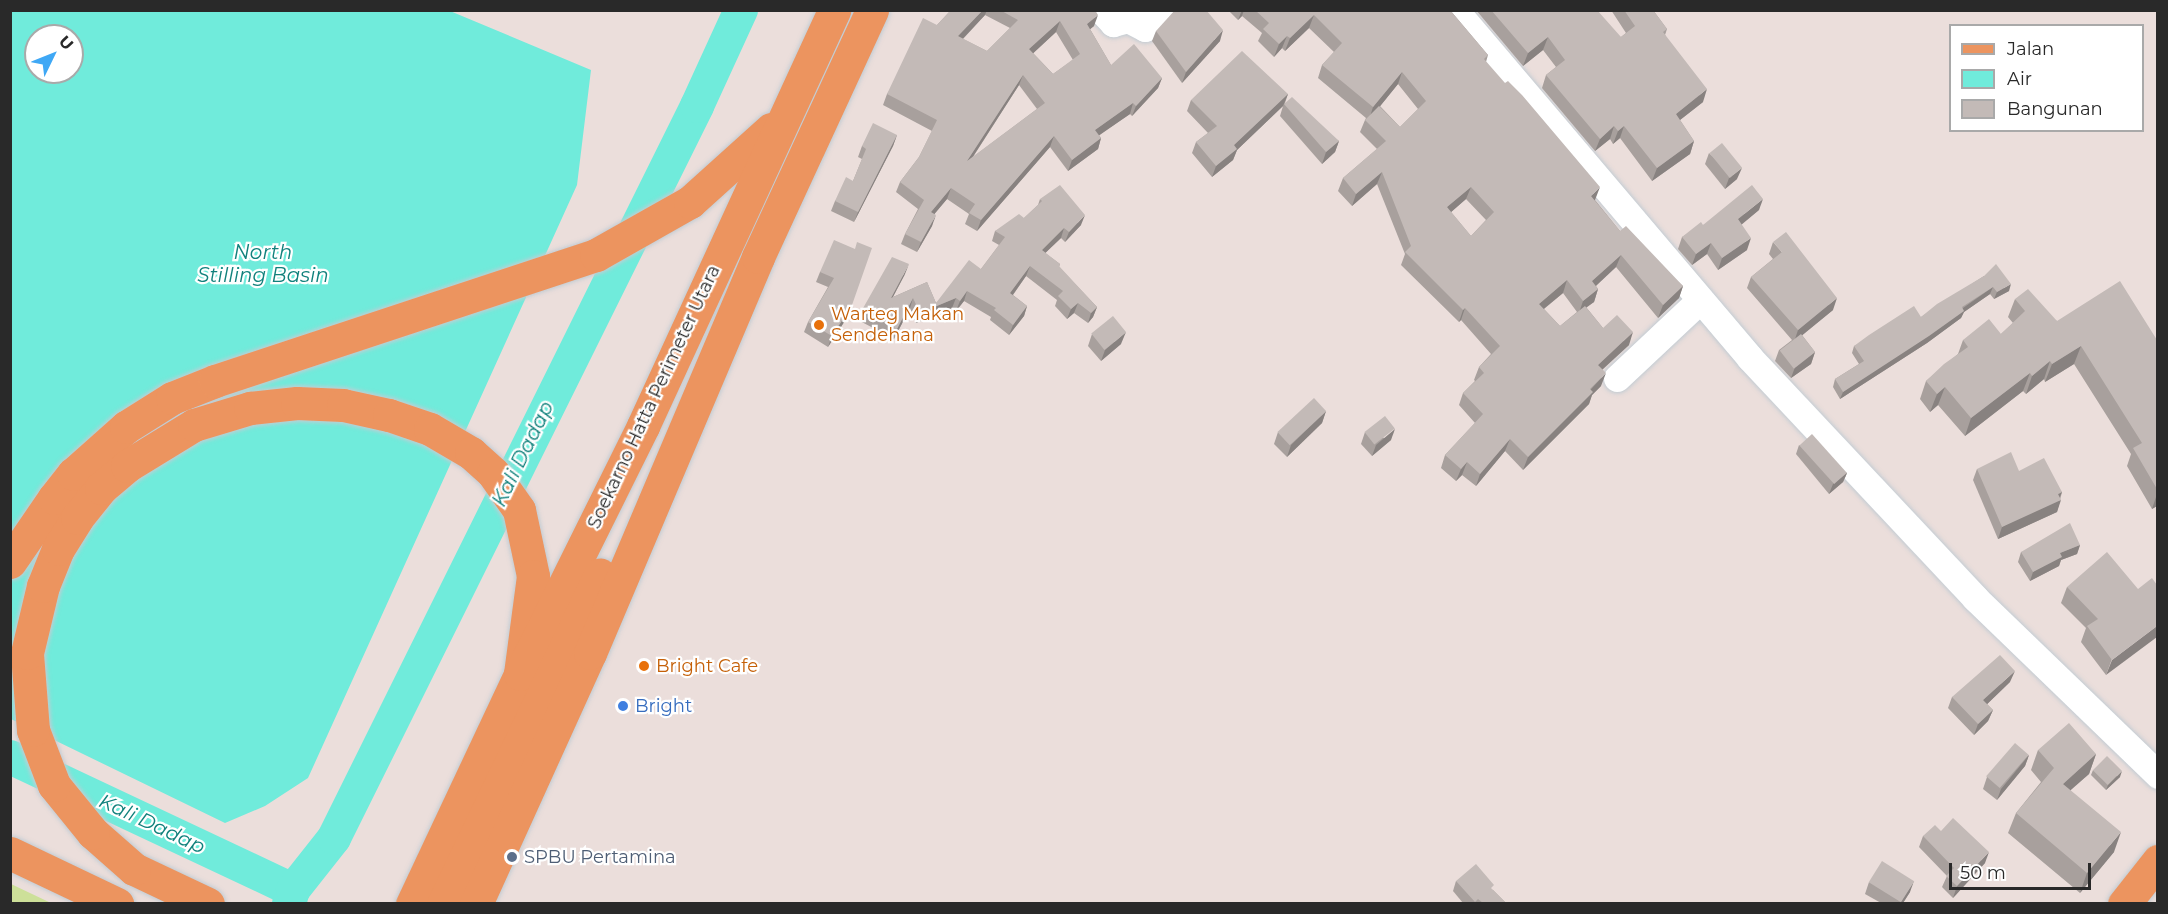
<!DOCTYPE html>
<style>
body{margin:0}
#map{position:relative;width:2168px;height:914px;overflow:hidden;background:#ebdedb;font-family:Montserrat,sans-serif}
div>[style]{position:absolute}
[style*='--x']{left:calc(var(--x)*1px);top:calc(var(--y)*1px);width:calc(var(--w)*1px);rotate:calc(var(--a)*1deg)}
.green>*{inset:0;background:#cde099}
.water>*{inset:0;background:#70ebdb}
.river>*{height:34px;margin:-17px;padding:0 17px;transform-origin:17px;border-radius:17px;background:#70ebdb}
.roads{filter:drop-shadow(0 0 2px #c3ccd3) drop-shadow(0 0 2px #c3ccd3)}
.minor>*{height:27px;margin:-13.5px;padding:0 13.5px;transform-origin:13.5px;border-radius:13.5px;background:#fff}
.major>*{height:33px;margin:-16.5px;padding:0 16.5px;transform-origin:16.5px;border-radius:16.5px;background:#ec945f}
.wall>*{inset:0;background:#a8a09d}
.shaded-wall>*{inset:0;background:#888280}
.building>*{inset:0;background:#c3bab7;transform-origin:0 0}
.dots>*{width:16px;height:16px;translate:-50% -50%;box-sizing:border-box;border:3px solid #fff;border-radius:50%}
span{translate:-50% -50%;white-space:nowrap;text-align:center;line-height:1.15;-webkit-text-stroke:4.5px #fff;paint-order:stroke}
.food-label{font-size:18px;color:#c56008}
.left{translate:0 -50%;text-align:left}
.street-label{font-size:18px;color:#292929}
.shop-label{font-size:18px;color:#366cbe}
.service-label{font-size:18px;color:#4e5e75}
.water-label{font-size:20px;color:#11817c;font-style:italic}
.frame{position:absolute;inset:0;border:12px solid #292929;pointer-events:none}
.legend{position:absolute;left:1949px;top:24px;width:195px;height:108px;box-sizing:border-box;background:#fff;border:2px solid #a9a9a9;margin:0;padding:8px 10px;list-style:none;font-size:18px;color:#292929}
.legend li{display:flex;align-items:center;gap:12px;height:30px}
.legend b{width:30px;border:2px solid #a9a9a9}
.north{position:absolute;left:24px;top:24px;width:60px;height:60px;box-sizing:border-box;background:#fff;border:2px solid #a9a9a9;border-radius:50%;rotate:47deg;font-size:16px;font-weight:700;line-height:24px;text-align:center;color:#292929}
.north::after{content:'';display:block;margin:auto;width:21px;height:27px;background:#3fa8f5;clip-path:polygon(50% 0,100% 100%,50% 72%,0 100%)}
.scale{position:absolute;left:1949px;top:863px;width:142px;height:27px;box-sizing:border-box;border:3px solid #292929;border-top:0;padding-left:8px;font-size:18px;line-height:21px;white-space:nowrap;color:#292929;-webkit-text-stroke:4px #fff;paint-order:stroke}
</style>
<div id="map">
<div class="green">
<i style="clip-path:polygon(11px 884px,51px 903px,11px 903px)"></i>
</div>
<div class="water">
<i style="clip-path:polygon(evenodd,10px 11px,450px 11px,591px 70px,577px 185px,308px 778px,265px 806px,225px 823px,11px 719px,10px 11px,36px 36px,72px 36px,72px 72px,36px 72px,36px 36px)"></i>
</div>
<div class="river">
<i style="--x:10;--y:757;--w:313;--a:25.2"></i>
<i style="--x:289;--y:904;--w:15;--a:-74"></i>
<i style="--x:293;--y:890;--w:66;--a:-51.7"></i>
<i style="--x:334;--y:838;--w:817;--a:-63.62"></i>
<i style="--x:697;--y:106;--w:106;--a:-65.4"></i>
</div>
<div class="roads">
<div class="minor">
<i style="--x:1101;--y:10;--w:18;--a:47"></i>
<i style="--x:1113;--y:23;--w:16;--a:-15"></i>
<i style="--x:1128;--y:19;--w:19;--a:28"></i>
<i style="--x:1145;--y:28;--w:25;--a:-45"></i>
<i style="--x:1455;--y:10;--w:456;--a:49.7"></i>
<i style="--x:1750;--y:358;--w:329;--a:46.8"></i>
<i style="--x:1975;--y:598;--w:255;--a:44"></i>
<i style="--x:1617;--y:378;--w:114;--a:-43.2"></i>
</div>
<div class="major">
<i style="--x:10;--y:562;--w:78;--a:-55.5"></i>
<i style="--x:54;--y:498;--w:31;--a:-52"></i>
<i style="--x:73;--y:474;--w:71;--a:-41.6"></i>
<i style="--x:126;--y:427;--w:54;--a:-32.2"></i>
<i style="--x:172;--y:398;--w:46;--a:-21.6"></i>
<i style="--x:215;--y:381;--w:401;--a:-18.3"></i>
<i style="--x:596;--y:255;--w:108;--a:-29.4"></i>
<i style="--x:690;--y:202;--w:109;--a:-42"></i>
<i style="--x:10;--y:853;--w:119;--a:25.5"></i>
<i style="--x:208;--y:904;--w:82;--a:-154.7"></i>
<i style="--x:134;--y:869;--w:55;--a:-138.7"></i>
<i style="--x:93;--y:833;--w:62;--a:-129.1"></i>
<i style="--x:54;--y:785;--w:59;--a:-110.9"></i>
<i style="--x:33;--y:730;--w:77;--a:-94.5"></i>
<i style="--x:27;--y:653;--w:69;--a:-76.6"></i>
<i style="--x:43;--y:586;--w:40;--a:-68"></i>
<i style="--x:58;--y:549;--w:36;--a:-58"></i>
<i style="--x:77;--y:518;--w:38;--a:-51"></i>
<i style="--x:101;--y:488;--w:34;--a:-40"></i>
<i style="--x:127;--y:466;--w:79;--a:-31.5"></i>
<i style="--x:194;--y:425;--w:59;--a:-16.9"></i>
<i style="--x:250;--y:408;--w:47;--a:-6.1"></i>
<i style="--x:297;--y:403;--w:46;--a:2.5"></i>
<i style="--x:343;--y:405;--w:47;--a:12.3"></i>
<i style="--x:389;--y:415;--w:43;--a:18.9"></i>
<i style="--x:430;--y:429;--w:48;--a:30.3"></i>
<i style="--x:471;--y:453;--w:30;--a:42"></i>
<i style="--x:493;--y:473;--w:45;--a:54.9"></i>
<i style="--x:519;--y:510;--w:67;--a:78"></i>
<i style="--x:533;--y:576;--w:99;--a:97.6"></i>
<i style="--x:412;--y:904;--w:254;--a:-64.8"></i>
<i style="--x:520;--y:674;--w:277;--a:-63.6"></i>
<i style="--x:643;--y:426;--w:458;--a:-65.3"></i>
<i style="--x:443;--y:904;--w:365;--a:-64.5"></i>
<i style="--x:476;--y:904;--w:276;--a:-65.6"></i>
<i style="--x:590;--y:653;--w:430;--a:-67"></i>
<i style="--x:758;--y:257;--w:272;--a:-65.2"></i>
<i style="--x:2124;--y:904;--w:55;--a:-51.7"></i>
</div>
</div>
<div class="wall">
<i style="clip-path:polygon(evenodd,951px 10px,1095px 10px,1094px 26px,1090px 29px,1111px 65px,1162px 78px,1158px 88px,1132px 116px,1130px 114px,1099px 135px,1101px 138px,1098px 149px,1068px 171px,1050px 147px,977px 231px,965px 224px,969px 214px,947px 199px,934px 214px,932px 226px,917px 252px,901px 244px,905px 234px,918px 209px,896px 192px,900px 182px,919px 157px,932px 131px,883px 105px,887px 94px,937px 25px,951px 10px,985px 15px,1010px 28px,987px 51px,963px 39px,985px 15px,951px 10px,1056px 32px,1073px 60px,1053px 74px,1033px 53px,1056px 32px,951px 10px,1019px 85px,1037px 109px,973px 157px,1019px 85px)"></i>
<i style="clip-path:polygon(evenodd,1228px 10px,1450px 10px,1488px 55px,1486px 62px,1595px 200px,1620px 231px,1683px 286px,1679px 298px,1658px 318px,1616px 267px,1596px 286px,1598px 289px,1594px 302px,1586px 307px,1603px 328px,1629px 345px,1602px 370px,1601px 386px,1592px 395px,1589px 404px,1523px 470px,1505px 451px,1476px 486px,1462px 475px,1456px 481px,1441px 468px,1445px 455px,1475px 423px,1459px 405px,1463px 393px,1475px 381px,1474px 380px,1479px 367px,1491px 354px,1461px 320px,1459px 322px,1401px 265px,1405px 254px,1377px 184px,1352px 206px,1338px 191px,1343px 178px,1377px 149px,1360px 132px,1365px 120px,1366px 118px,1318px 78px,1322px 65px,1334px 52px,1309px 28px,1285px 51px,1282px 48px,1274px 57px,1258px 41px,1262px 33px,1242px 16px,1238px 20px,1228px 10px,1398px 84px,1418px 109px,1400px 127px,1380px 106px,1398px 84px,1228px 10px,1466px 199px,1486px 220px,1471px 236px,1451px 212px,1466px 199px,1228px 10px,1563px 293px,1577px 312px,1560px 326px,1544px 309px,1563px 293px)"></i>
<i style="clip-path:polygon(1476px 10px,1513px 10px,1621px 37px,1626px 33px,1611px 10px,1653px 10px,1667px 29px,1665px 35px,1703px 102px,1680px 120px,1694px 141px,1690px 154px,1652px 181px,1620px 138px,1613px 144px,1610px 139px,1595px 151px,1542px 88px,1546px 75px,1556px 67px,1543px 50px,1523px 66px)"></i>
<i style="clip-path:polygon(1156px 31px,1220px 41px,1182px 83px,1152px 41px)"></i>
<i style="clip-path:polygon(1288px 94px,1285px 103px,1339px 141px,1335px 152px,1322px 164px,1280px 116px,1283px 106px,1237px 150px,1233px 160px,1212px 177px,1192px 153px,1196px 142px,1208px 133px,1187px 111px,1191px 100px)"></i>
<i style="clip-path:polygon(897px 135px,893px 146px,854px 222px,831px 211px,835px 201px,853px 181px,862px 159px,858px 157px,862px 146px)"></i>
<i style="clip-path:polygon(1709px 153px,1737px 179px,1725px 189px,1705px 164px)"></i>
<i style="clip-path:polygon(1040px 199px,1081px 225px,1065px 242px,1061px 238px,1045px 253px,1060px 264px,1059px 267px,1097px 307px,1093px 317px,1088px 323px,1074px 313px,1067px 319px,1055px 306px,1057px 300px,1026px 276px,1013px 295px,1027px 306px,1024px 316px,1009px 335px,990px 320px,991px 317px,964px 301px,956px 311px,952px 308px,916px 323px,910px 308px,894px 339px,858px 320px,862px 310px,905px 274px,893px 297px,927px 282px,936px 303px,981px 269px,999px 245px,992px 241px,995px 231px,1024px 218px,1038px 205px)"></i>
<i style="clip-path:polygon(1759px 210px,1741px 224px,1747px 250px,1718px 270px,1707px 254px,1692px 265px,1678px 249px,1682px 237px,1703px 225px)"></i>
<i style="clip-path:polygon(1773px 242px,1833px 310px,1802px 335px,1815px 352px,1811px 364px,1791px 378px,1775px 361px,1779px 350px,1792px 340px,1747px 288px,1751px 277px,1773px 259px,1769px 254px)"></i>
<i style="clip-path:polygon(855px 249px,848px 316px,828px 347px,804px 332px,808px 322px,828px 287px,816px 282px,820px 272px)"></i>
<i style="clip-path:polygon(1984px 276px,2009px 291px,1994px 299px,1990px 294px,1964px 312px,1961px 318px,1927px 343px,1840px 399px,1833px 387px,1835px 379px,1859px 364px,1852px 353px,1854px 346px,1921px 317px)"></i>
<i style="clip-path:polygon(2015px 299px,2057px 321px,2157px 340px,2157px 506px,2152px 509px,2127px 466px,2131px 454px,2074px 364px,2045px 382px,2044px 379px,2026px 394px,2023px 391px,1965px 436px,1938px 405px,1930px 412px,1920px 399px,1926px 381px,1958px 354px,1963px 340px,2001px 334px,2013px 323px,2008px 317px)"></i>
<i style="clip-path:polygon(1092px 334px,1121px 344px,1101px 361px,1088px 346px)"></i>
<i style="clip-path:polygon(1326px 411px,1322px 423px,1287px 457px,1274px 444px,1278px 432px)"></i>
<i style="clip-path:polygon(1365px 432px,1391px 440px,1372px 456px,1361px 444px)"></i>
<i style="clip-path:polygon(1799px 445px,1847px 473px,1843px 482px,1829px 494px,1796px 454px)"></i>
<i style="clip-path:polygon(1977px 469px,2019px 471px,2062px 492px,2057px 512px,1998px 539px,1973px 480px)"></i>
<i style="clip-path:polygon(2080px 545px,2077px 554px,2061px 560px,2059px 566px,2030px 581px,2018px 562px,2021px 552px)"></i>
<i style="clip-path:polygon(2067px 587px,2138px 589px,2106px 675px,2081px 642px,2086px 628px,2061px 603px)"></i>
<i style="clip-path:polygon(2010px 682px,1987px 704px,1993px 710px,1988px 721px,1974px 735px,1948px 708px,1952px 697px)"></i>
<i style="clip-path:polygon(2038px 750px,2096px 754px,2089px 774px,2070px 790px,2114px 852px,2080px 893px,2008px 833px,2016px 813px,2041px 782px,2031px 770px)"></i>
<i style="clip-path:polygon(2029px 755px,2025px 766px,1997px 800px,1983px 789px,1987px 777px)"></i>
<i style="clip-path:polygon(2093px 770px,2120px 777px,2106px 790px,2091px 775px)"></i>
<i style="clip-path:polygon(1941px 831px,1985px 863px,1953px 898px,1942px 887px,1947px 876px,1919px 847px,1923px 836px)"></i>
<i style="clip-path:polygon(1456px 881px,1493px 890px,1506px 903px,1463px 903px,1453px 891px)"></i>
<i style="clip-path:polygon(1869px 882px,1910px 892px,1903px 903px,1881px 903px,1865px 894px)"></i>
</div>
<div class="shaded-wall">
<i style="clip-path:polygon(983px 10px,987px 10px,985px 15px,955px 47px,958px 36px)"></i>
<i style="clip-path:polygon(1242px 10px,1244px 10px,1242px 16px,1238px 20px)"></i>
<i style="clip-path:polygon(1098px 15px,1094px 26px,1083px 35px,1087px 24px)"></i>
<i style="clip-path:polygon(1314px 15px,1309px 28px,1285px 51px,1290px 38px)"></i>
<i style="clip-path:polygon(1060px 21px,1056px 32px,1026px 60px,1029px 49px)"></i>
<i style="clip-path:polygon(1223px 30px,1220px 41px,1182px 83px,1186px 72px)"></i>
<i style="clip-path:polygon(1287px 36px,1282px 48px,1274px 57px,1279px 44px)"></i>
<i style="clip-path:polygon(1548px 37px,1543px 50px,1523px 66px,1528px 53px)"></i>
<i style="clip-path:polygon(1402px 72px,1398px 84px,1369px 120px,1373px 107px)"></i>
<i style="clip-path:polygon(1023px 75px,1019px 85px,963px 172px,967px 161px)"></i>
<i style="clip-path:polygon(1162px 78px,1158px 88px,1132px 116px,1136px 106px)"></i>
<i style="clip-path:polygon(1707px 89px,1703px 102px,1671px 127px,1676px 114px)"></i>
<i style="clip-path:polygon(1288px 94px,1283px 106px,1237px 150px,1233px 160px,1212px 177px,1216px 166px,1234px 145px)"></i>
<i style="clip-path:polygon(1133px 103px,1130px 114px,1091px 141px,1095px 130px)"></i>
<i style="clip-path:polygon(1614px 126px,1610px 139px,1595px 151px,1600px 139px)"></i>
<i style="clip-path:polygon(1624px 126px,1620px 138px,1613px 144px,1618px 131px)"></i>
<i style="clip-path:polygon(897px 135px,893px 146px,854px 222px,858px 212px)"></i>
<i style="clip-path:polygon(1054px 136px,1050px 147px,977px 231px,981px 220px)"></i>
<i style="clip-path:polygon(1101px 138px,1098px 149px,1068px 171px,1072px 160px)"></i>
<i style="clip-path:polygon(1339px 141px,1335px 152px,1322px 164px,1326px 152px)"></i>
<i style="clip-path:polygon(1694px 141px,1690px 154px,1652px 181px,1657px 168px)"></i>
<i style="clip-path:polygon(1742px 168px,1737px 179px,1725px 189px,1729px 178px)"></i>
<i style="clip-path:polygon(1382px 172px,1377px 184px,1352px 206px,1356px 194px)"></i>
<i style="clip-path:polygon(1471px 187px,1466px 199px,1442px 220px,1447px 207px)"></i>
<i style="clip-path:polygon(1600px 187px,1595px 200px,1586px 208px,1591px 196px)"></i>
<i style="clip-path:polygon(951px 188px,947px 199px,927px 223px,931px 212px)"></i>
<i style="clip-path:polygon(1763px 199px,1759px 210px,1734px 231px,1738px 219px)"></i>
<i style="clip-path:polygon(936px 215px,932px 226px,917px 252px,921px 242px)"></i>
<i style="clip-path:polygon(1085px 215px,1081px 225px,1065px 242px,1069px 232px)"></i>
<i style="clip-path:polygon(1064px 228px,1061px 238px,1038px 260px,1042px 250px)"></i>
<i style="clip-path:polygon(1751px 238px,1747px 250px,1718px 270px,1722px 258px)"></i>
<i style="clip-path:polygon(1711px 243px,1707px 254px,1692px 265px,1696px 254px)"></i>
<i style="clip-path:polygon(1621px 255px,1616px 267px,1587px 294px,1592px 281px)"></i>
<i style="clip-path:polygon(909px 264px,905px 274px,887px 308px,891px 298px)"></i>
<i style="clip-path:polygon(1030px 266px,1026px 276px,1007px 303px,1010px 293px)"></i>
<i style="clip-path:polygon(1567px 280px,1563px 293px,1535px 316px,1539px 304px)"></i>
<i style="clip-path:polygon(2011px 284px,2009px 291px,1994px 299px,1997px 292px)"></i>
<i style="clip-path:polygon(1683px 286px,1679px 298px,1658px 318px,1663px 305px)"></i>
<i style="clip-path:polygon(1993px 287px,1990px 294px,1964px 312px,1961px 318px,1927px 343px,1840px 399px,1843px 392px)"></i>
<i style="clip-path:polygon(1598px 289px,1594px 302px,1579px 313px,1583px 301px)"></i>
<i style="clip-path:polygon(967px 291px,964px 301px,956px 311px,960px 301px)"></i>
<i style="clip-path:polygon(913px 298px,910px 308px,894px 339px,897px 329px)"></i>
<i style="clip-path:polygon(956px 298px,952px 308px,916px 323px,920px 313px)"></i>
<i style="clip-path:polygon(1837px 298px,1833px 310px,1794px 342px,1798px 330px)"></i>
<i style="clip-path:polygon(1078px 303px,1074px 313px,1067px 319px,1071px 309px)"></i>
<i style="clip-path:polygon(852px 305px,848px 316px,828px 347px,832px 336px)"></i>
<i style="clip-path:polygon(1027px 306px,1024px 316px,1009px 335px,1013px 325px)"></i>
<i style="clip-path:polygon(1097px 307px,1093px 317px,1088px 323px,1091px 313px)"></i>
<i style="clip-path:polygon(1465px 308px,1461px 320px,1459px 322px,1463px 310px)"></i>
<i style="clip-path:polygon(1126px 332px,1121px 344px,1101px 361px,1105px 350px)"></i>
<i style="clip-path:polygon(1633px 332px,1629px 345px,1593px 378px,1598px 365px)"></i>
<i style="clip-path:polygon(2081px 346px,2074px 364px,2045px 382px,2052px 364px)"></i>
<i style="clip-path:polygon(1815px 352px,1811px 364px,1791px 378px,1795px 367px)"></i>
<i style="clip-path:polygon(2050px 361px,2044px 379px,2026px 394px,2032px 376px)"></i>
<i style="clip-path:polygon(1606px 373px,1601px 386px,1592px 395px,1589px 404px,1523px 470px,1528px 457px)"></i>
<i style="clip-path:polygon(2030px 373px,2023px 391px,1965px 436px,1971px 418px)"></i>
<i style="clip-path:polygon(1945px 387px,1938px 405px,1930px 412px,1937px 394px)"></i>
<i style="clip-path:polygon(1326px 411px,1322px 423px,1287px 457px,1291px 445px)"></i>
<i style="clip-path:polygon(1395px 429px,1391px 440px,1372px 456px,1376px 445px)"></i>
<i style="clip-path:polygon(1510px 439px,1505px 451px,1476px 486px,1480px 474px)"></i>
<i style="clip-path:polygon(1467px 462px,1462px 475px,1456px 481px,1461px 469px)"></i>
<i style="clip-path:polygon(1847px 473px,1843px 482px,1829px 494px,1833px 484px)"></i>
<i style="clip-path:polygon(2062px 492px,2058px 501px,2061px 500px,2057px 512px,1998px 539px,2002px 527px)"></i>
<i style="clip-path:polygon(2157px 494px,2157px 506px,2152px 509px)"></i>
<i style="clip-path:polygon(2080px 545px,2077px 554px,2061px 560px,2059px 566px,2030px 581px,2033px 572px,2060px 553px)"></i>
<i style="clip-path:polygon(2157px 626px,2157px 637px,2106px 675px,2112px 660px)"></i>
<i style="clip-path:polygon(2015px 671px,2010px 682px,1979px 712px,1983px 700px)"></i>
<i style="clip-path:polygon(1993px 710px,1988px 721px,1974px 735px,1978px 724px)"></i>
<i style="clip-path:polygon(2096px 754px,2089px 774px,2055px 804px,2063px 784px)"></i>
<i style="clip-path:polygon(2029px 755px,2025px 766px,1997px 800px,2001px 789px)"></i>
<i style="clip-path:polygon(2122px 771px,2120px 777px,2106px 790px,2108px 785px)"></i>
<i style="clip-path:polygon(2121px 832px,2114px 852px,2080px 893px,2087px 873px)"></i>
<i style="clip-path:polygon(1989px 852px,1985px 863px,1953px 898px,1957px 886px)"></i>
<i style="clip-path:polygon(1914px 881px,1910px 892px,1903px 903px,1900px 903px)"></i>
</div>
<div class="building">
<i style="clip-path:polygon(evenodd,951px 10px,983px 10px,958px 36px,987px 51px,1018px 20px,1000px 10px,1095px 10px,1098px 15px,1087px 24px,1111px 65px,1134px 44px,1162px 78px,1136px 106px,1133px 103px,1095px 130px,1101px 138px,1072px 160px,1054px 136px,981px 220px,969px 213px,975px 204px,951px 188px,931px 212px,936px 215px,921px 242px,905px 234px,924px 200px,900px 182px,919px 157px,937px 120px,887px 94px,923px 18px,937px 25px,951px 10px,1060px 21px,1080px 54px,1053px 74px,1029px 49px,1060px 21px,951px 10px,1023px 75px,1045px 103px,967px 161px,1023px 75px)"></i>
<i style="clip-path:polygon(1175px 10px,1206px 10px,1223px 30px,1186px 72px,1156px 31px)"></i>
<i style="clip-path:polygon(evenodd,1255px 10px,1450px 10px,1488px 55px,1484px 59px,1505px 83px,1508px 81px,1522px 95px,1600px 187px,1591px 196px,1620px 231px,1626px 226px,1683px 286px,1663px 305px,1621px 255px,1592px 281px,1598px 289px,1583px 301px,1567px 280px,1539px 304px,1560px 326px,1585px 306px,1603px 328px,1617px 315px,1633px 332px,1598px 365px,1606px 373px,1590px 389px,1593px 392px,1528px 457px,1510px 439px,1480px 474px,1467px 462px,1461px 469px,1445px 455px,1483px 414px,1463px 393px,1484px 373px,1479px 367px,1500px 346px,1465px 308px,1463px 310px,1405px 252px,1411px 246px,1382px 172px,1356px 194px,1343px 178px,1386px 141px,1365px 120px,1379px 106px,1400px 127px,1426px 101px,1402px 72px,1373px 107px,1322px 65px,1342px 43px,1314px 15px,1290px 38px,1287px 36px,1279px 44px,1263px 29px,1269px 23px,1255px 10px,1471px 187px,1494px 212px,1471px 236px,1447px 207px,1471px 187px)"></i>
<i style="clip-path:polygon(1491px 10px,1597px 10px,1621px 37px,1635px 26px,1624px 10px,1653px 10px,1667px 29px,1663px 32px,1707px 89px,1676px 114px,1694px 141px,1657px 168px,1624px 126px,1618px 131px,1614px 126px,1600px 139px,1546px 75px,1565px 60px,1548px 37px,1528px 53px)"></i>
<i style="clip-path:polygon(1242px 51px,1288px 94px,1234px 145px,1237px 149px,1216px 166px,1196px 142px,1217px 126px,1191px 100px)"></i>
<i style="clip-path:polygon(1292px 97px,1339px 141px,1326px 152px,1284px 104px)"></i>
<i style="clip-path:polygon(873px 123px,897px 135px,858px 212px,835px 201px,846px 177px,853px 181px,866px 149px,862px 146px)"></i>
<i style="left:1722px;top:143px;width:32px;height:16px;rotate:51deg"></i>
<i style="clip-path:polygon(1060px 185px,1085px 215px,1069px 232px,1064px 228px,1042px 250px,1060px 264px,1059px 266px,1097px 307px,1091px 313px,1078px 303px,1071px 309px,1058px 296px,1063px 291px,1030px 266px,1010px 293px,1027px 306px,1013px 325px,994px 310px,996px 308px,967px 291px,960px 301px,956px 298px,920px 313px,913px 298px,897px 329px,862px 310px,892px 257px,909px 264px,891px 298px,927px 282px,936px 303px,969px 260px,981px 269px,1005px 237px,995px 231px,1019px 214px,1024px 218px,1042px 201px,1040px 199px)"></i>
<i style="clip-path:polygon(1752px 185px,1763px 199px,1738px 219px,1751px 238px,1722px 258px,1711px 243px,1696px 254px,1682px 237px,1701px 222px,1703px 225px)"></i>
<i style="clip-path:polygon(1786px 232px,1837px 298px,1798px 330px,1751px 277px,1782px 252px,1773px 242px)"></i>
<i style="clip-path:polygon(834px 240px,855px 249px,857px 242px,872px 248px,852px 305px,832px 336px,808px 322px,834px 278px,820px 272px)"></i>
<i style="clip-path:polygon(1996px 264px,2011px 284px,1997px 292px,1993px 287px,1962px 307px,1964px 311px,1929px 336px,1843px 392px,1835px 379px,1864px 361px,1854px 346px,1869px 335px,1914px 306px,1921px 317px,1937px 304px,1984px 276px)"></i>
<i style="clip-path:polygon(2120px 281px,2157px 340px,2157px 489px,2133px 448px,2142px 443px,2081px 346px,2052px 364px,2050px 361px,2032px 376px,2030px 373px,1971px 418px,1945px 387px,1937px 394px,1926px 381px,1944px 364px,1968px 347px,1963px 340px,1989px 319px,2001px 334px,2025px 311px,2015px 299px,2028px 289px,2057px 321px)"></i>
<i style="left:1113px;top:316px;width:21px;height:28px;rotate:51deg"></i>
<i style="left:1801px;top:334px;width:23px;height:27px;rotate:52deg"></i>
<i style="left:1314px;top:398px;width:18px;height:50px;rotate:47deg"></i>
<i style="left:1385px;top:416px;width:16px;height:26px;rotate:52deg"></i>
<i style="left:1812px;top:434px;width:52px;height:17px;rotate:48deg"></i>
<i style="clip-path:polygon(2011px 452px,2019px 471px,2044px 458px,2062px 492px,2058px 494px,2061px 500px,2002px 527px,1977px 469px)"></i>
<i style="clip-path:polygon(2070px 523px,2080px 545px,2060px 553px,2062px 557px,2033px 572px,2021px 552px)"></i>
<i style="clip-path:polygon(2107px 552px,2138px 589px,2152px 578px,2157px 585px,2157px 626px,2112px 660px,2087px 626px,2098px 619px,2067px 587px)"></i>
<i style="clip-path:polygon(2000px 655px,2015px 671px,1983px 700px,1993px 710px,1978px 724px,1952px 697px)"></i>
<i style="clip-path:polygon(2069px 723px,2096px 754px,2063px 784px,2121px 832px,2087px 873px,2016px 813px,2054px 768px,2038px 750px)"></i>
<i style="left:2015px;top:743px;width:18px;height:44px;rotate:41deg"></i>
<i style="left:2107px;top:756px;width:21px;height:20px;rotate:45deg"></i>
<i style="clip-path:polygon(1953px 818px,1989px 852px,1957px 886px,1946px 876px,1954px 868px,1923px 836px,1935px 825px,1941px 831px)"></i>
<i style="left:1882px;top:861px;width:38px;height:25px;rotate:32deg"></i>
<i style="clip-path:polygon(1476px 864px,1494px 885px,1491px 888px,1506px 903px,1483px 903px,1478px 899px,1475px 902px,1456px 881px)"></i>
</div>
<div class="dots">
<i style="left:819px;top:325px;background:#e8710a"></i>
<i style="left:644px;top:666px;background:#e8710a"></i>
<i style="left:623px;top:706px;background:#3f7fe0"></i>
<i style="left:512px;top:857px;background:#5c6f8a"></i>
</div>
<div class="food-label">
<span class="left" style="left:831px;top:325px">Warteg Makan<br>Sendehana</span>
<span class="left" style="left:656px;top:666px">Bright Cafe</span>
</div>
<div class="street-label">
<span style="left:654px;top:397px;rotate:-65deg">Soekarno Hatta Perimeter Utara</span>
</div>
<div class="shop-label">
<span class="left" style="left:635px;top:706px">Bright</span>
</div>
<div class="service-label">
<span class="left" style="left:524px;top:857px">SPBU Pertamina</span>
</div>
<div class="water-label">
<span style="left:263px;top:264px">North<br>Stilling Basin</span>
<span style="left:523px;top:454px;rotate:-64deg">Kali Dadap</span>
<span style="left:152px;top:824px;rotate:25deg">Kali Dadap</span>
</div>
<div class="frame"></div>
<ul class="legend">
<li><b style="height:8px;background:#ec945f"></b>Jalan</li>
<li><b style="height:16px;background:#70ebdb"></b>Air</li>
<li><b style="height:16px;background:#c3bab7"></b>Bangunan</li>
</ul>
<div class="north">U</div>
<div class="scale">50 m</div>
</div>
